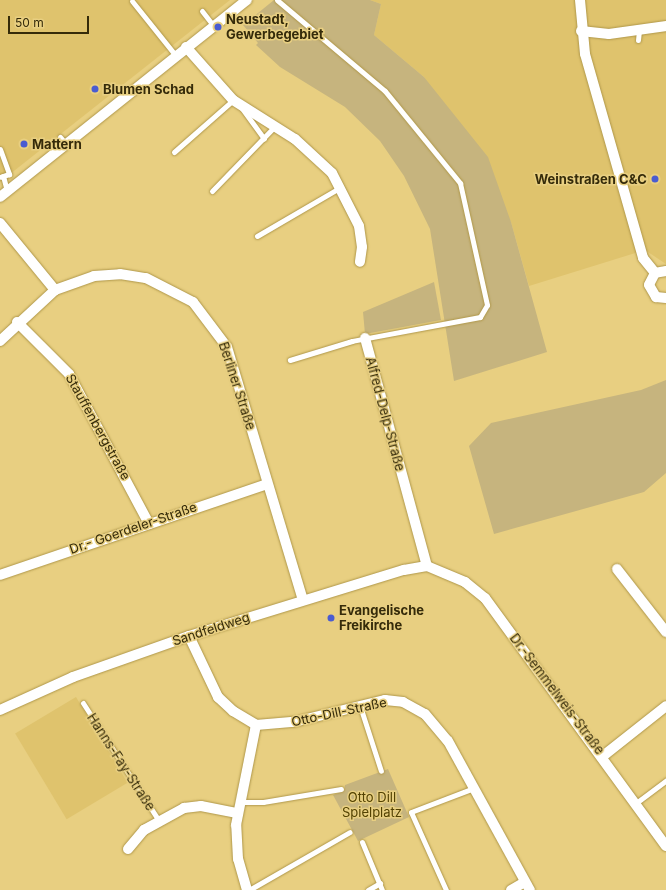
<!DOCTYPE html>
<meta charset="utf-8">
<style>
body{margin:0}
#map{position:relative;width:666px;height:890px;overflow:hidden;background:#e8cf81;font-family:Inter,sans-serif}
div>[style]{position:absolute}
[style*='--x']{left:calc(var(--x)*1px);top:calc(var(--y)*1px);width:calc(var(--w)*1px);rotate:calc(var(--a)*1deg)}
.built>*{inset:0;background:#dfc36d;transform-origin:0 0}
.green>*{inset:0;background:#c6b47e}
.roads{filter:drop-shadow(0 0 1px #af974a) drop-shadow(0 0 1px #af974a)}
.service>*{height:5px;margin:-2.5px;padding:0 2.5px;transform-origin:2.5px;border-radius:2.5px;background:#fff}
.minor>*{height:10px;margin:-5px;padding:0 5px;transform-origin:5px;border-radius:5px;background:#fff}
.dots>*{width:11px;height:11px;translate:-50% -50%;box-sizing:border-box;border:2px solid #e8cf81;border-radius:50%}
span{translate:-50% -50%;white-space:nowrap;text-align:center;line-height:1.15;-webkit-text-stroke:3px #e8cf81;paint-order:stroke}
.poi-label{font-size:13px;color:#352b0a;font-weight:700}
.left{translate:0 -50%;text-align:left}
.right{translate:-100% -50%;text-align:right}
.street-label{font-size:13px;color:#352b0a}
.park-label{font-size:13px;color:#534202}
.scale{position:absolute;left:8px;top:16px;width:81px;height:18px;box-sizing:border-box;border:2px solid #352b0a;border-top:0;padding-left:5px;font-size:12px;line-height:14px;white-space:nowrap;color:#352b0a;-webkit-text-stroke:3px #e8cf81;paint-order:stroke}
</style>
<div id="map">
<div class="built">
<i style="clip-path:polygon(0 0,230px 0,0 182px)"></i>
<i style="clip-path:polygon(370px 0,666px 0,666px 264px,645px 250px,529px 286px,511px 222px,424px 77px,374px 35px,381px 4px)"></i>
<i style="left:76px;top:697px;width:100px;height:71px;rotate:59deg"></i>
</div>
<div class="green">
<i style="clip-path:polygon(274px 0,370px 0,381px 4px,374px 35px,424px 77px,488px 157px,511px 222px,547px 352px,454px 381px,430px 229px,404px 176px,380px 141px,345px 107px,280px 67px,256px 45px,258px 43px,243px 25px)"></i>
<i style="clip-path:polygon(434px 282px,441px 320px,365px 334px,363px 312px)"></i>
<i style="clip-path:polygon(666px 380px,666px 473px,644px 492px,494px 534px,469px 446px,491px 423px,641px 390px)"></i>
<i style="clip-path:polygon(388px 769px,409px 817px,358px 841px,333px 795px,344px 791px,345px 785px)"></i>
</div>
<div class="roads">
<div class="service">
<i style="--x:277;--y:0;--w:141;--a:40.1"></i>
<i style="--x:385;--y:91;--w:119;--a:50.8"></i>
<i style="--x:460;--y:183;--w:125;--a:77.5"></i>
<i style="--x:487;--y:305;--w:14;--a:120"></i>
<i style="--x:480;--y:317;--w:130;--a:169.4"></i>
<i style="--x:352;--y:341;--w:65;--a:163"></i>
<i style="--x:132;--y:1;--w:70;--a:51.3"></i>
<i style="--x:202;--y:11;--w:18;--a:52"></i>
<i style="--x:638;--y:40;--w:10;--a:-84"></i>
<i style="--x:241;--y:107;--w:39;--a:54"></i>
<i style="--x:60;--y:137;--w:9;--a:49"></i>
<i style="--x:0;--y:149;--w:27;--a:70"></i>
<i style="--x:9;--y:174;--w:9;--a:162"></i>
<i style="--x:174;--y:152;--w:79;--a:-41.4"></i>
<i style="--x:3;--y:176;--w:16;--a:75"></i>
<i style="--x:212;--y:191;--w:91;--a:-45.9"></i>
<i style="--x:257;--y:236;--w:97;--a:-30.3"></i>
<i style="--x:83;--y:703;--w:140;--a:57.2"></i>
<i style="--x:360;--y:706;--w:68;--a:72.1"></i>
<i style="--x:240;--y:802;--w:23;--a:0"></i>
<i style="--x:263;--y:802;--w:79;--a:-9.5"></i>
<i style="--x:636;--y:803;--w:38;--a:-37"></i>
<i style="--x:362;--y:842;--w:52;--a:67.4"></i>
<i style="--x:249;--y:890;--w:116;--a:-29.9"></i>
<i style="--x:368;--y:890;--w:14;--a:-30"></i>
<i style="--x:446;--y:890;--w:85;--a:-114.2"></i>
<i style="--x:411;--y:812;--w:67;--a:-20.9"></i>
</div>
<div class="minor">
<i style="--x:580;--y:0;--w:54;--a:84.7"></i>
<i style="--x:585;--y:54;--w:212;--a:74.1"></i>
<i style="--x:643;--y:258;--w:19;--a:51"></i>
<i style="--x:581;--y:31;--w:28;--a:6"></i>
<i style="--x:609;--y:34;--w:58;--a:-8"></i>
<i style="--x:186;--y:47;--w:71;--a:48.4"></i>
<i style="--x:233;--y:100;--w:73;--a:32.2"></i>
<i style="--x:295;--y:139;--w:50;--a:42.6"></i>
<i style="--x:332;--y:173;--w:59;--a:63"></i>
<i style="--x:359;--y:226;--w:21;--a:82"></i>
<i style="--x:362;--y:247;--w:15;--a:98"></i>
<i style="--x:0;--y:197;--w:316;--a:-38.6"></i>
<i style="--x:0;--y:223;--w:87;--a:50.6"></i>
<i style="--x:666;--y:271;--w:11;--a:170"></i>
<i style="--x:655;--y:273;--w:13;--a:117"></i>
<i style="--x:649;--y:285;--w:14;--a:60"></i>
<i style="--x:656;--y:297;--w:10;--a:6"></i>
<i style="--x:17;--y:322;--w:74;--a:45"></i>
<i style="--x:69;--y:374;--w:170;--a:61.9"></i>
<i style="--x:365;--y:338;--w:236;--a:74.8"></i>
<i style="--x:0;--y:341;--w:75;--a:-42.8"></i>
<i style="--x:55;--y:290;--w:41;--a:-19.7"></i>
<i style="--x:94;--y:276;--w:26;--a:-4"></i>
<i style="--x:120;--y:274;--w:26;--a:9"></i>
<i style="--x:146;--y:278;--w:53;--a:27.1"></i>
<i style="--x:193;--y:302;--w:56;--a:52.9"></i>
<i style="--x:227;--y:347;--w:264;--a:73.3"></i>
<i style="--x:617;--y:569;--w:80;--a:52.1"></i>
<i style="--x:0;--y:575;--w:282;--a:-18.8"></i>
<i style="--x:189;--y:636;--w:68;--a:64.6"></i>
<i style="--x:218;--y:697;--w:21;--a:43"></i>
<i style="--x:233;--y:711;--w:27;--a:31"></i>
<i style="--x:256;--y:725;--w:38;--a:-5"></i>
<i style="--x:294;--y:722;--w:94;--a:-13.6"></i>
<i style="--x:385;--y:700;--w:18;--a:6"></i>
<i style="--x:403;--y:702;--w:25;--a:29"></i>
<i style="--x:425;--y:714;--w:35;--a:50"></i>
<i style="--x:448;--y:741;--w:170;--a:61.2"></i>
<i style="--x:0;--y:710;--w:80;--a:-24.3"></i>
<i style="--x:73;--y:677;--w:123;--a:-19.5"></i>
<i style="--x:189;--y:636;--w:225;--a:-17.1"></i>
<i style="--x:404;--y:570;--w:23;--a:-10"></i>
<i style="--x:427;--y:566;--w:41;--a:22.8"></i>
<i style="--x:465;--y:582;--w:26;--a:39"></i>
<i style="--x:485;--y:598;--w:307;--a:53.9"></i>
<i style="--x:603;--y:756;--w:80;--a:-38.4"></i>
<i style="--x:128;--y:849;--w:25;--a:-50"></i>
<i style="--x:144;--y:830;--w:46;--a:-28.8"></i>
<i style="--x:184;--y:808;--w:17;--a:-7"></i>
<i style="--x:201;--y:806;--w:37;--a:11"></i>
<i style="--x:247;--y:890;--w:32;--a:-106"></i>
<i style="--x:238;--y:859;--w:34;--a:-93"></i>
<i style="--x:236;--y:825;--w:102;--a:-78.7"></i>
<i style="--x:511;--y:890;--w:16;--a:-30"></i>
</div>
</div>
<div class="dots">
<i style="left:218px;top:27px;background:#4a5cd1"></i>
<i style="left:95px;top:89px;background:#4a5cd1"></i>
<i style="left:24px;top:144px;background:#4a5cd1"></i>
<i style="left:655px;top:179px;background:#4a5cd1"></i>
<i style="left:331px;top:618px;background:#4a5cd1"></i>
</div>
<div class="poi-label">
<span class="left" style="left:226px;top:27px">Neustadt,<br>Gewerbegebiet</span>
<span class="left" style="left:103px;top:89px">Blumen Schad</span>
<span class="left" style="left:32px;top:144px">Mattern</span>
<span class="right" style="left:647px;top:179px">Weinstraßen C&amp;C</span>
<span class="left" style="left:339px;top:618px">Evangelische<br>Freikirche</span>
</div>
<div class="street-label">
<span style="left:237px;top:386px;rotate:72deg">Berliner Straße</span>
<span style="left:385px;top:414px;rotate:75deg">Alfred-Delp-Straße</span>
<span style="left:98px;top:427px;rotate:61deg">Stauffenbergstraße</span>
<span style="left:133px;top:528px;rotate:-19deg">Dr.- Goerdeler-Straße</span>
<span style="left:211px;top:629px;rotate:-18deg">Sandfeldweg</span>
<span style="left:557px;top:694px;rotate:53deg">Dr.-Semmelweis-Straße</span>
<span style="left:339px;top:712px;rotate:-12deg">Otto-Dill-Straße</span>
<span style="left:121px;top:762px;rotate:57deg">Hanns-Fay-Straße</span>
</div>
<div class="park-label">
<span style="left:372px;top:805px">Otto Dill<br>Spielplatz</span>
</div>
<div class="scale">50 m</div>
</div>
